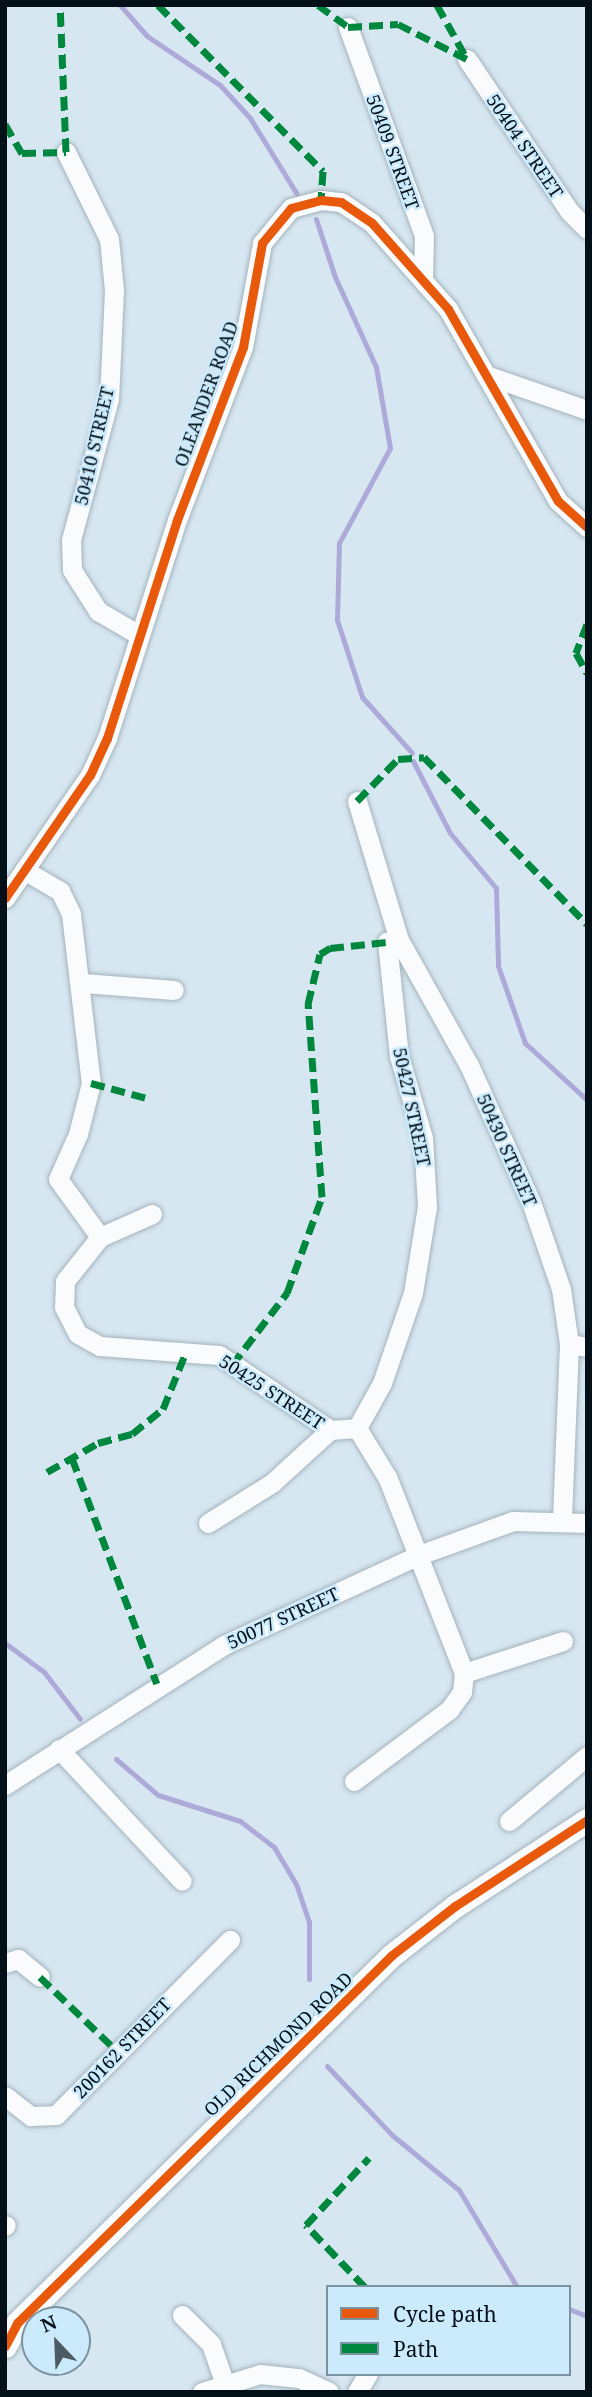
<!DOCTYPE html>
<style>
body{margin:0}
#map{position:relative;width:592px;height:2397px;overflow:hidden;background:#d6e7f1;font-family:"Noto Serif",serif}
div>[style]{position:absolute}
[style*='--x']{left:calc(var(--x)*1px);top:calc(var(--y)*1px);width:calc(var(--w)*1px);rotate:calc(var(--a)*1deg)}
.stream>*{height:5px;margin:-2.5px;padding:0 2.5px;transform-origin:2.5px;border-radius:2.5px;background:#ada9d9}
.roads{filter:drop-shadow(0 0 2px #a4b3bc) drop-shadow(0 0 2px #a4b3bc)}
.minor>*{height:19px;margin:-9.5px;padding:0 9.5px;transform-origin:9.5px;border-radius:9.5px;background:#f9fbfd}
.tertiary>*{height:23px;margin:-11.5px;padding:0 11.5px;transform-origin:11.5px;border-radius:11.5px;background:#f9fbfd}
.quiet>*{height:7px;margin-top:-3.5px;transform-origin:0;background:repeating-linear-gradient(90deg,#00873e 0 14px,transparent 0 21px)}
.cycleway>*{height:9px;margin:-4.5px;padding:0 4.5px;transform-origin:4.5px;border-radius:4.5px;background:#e8590c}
span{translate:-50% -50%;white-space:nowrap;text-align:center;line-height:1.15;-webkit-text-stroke:5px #cbeafc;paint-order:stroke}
.street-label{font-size:18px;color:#031017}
.frame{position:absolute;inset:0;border:7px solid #031017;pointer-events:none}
.legend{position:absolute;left:326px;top:2285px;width:245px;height:91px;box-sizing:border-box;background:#cbeafc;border:2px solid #7b93a0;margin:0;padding:9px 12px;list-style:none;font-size:21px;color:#031017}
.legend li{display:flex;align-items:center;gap:14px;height:35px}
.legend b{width:35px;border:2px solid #7b93a0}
.north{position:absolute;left:21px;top:2306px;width:70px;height:70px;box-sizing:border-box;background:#cbeafc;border:2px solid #7b93a0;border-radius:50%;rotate:337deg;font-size:19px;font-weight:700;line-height:28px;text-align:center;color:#031017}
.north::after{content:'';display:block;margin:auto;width:24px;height:32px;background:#4d5b63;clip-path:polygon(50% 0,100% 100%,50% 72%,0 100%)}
</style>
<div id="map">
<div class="stream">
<i style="--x:120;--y:5;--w:41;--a:48.9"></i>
<i style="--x:147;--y:36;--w:88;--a:33.9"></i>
<i style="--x:220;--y:85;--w:45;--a:47.7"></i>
<i style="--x:250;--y:118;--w:89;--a:58.3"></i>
<i style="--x:316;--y:219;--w:61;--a:71.9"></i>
<i style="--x:335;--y:277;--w:99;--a:65.5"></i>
<i style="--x:376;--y:367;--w:82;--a:80.2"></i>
<i style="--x:390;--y:448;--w:108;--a:118.2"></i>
<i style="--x:339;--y:543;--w:77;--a:91.5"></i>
<i style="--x:337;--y:620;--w:81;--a:72"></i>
<i style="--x:362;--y:697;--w:75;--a:48.2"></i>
<i style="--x:413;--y:761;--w:81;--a:62.8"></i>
<i style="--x:450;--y:833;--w:72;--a:50.1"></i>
<i style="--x:496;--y:888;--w:78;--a:88.5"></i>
<i style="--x:498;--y:966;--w:82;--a:70.7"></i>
<i style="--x:525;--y:1043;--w:84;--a:42.6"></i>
<i style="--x:5;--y:1643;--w:49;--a:36.6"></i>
<i style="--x:44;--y:1672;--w:59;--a:52.5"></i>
<i style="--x:116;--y:1759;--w:55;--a:40.6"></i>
<i style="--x:158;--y:1795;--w:86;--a:17.6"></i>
<i style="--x:240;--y:1821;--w:43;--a:37.4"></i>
<i style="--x:274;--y:1847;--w:43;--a:59.3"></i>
<i style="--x:296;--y:1884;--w:40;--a:71.1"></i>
<i style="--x:309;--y:1922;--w:57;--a:90"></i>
<i style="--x:327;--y:2066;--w:95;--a:46.7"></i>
<i style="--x:392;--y:2135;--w:87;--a:39.4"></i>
<i style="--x:459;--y:2190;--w:113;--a:59.1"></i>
<i style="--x:569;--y:2309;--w:19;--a:21"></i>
</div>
<div class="roads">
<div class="minor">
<i style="--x:348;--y:27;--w:222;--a:70"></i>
<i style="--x:424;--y:236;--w:43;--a:91.3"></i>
<i style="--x:467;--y:59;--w:184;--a:56.1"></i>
<i style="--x:570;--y:212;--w:24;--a:45"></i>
<i style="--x:66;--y:152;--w:97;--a:63.7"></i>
<i style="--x:109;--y:239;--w:51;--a:84.4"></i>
<i style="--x:114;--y:290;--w:109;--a:92.6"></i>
<i style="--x:109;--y:399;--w:146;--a:105.1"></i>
<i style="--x:71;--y:540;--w:30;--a:88"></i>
<i style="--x:72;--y:570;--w:49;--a:57.6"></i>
<i style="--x:98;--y:611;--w:48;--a:30.3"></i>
<i style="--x:486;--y:375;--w:107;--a:19.1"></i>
<i style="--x:357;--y:801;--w:145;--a:73.2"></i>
<i style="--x:399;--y:940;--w:143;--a:60.8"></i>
<i style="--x:469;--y:1065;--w:150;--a:65.7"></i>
<i style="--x:531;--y:1202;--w:92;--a:71"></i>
<i style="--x:561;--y:1289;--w:56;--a:81.7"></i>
<i style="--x:569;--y:1344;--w:175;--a:92.3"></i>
<i style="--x:24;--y:870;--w:42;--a:30.3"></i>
<i style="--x:60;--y:891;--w:25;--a:64"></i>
<i style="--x:71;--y:914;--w:170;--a:83.3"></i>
<i style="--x:91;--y:1083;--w:53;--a:104.3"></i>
<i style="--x:78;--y:1134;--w:49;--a:114"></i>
<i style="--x:58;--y:1179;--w:72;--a:54.1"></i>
<i style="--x:5;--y:898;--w:150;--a:-55.4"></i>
<i style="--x:90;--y:775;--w:41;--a:-65.3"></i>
<i style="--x:107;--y:738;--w:229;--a:-72.2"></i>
<i style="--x:177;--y:520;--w:185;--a:-69.1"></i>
<i style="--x:243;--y:347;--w:106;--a:-79.6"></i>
<i style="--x:262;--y:243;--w:45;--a:-50.4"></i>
<i style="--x:291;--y:208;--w:31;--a:-15"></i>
<i style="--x:321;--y:200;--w:20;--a:6"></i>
<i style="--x:341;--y:202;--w:37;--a:34"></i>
<i style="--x:372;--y:223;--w:115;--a:48.5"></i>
<i style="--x:448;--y:309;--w:221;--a:60.2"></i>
<i style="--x:558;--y:501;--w:39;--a:42"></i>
<i style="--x:83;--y:983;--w:91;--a:4.4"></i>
<i style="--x:152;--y:1214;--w:57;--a:156.1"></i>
<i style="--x:100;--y:1237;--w:56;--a:128.5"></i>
<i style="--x:65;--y:1281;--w:26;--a:92"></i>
<i style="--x:64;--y:1307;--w:30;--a:63"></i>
<i style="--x:78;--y:1334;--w:25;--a:29"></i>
<i style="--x:100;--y:1346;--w:119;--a:4.3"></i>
<i style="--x:219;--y:1355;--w:134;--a:34"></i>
<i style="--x:330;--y:1430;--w:27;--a:-4"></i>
<i style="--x:569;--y:1344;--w:18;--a:9"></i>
<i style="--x:357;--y:1428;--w:51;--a:-60.9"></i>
<i style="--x:382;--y:1383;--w:95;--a:-71"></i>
<i style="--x:413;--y:1293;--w:87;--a:-80.8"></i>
<i style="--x:427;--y:1207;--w:69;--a:-93.3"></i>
<i style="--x:423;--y:1138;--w:85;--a:-106.3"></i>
<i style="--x:399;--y:1056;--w:115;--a:-96"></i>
<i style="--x:387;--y:942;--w:12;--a:-9"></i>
<i style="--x:208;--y:1523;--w:75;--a:-32"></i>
<i style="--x:272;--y:1483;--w:79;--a:-42.4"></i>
<i style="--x:464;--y:1673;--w:104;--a:-17.9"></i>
<i style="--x:59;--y:1749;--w:180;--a:47"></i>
<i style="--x:354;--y:1781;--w:119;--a:-36.8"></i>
<i style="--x:449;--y:1710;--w:22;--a:-54"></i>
<i style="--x:462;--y:1692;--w:19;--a:-84"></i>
<i style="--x:464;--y:1673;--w:211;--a:-111.4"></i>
<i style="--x:387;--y:1477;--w:57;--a:-121.5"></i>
<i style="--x:5;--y:1785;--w:260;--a:-32.6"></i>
<i style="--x:224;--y:1645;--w:215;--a:-24.8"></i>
<i style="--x:419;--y:1555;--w:100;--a:-19.9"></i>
<i style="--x:513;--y:1521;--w:74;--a:1.5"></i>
<i style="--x:509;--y:1821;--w:102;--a:-39.8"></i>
<i style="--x:5;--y:1963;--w:14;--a:-17"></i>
<i style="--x:18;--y:1959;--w:28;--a:39"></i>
<i style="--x:5;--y:2096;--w:33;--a:38"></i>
<i style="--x:31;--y:2116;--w:25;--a:-2"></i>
<i style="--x:56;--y:2115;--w:247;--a:-45.2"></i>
<i style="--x:5;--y:2226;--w:1;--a:-45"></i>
<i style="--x:182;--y:2315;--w:41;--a:45"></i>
<i style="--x:211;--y:2344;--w:39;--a:71"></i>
<i style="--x:202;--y:2392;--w:61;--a:-17.2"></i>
<i style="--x:260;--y:2374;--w:39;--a:6"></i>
<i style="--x:299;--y:2378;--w:33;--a:25"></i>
<i style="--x:357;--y:2392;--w:21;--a:-59"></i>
</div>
<div class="tertiary">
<i style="--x:5;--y:2346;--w:26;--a:-62"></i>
<i style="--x:17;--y:2323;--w:525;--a:-44.46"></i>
<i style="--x:392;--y:1955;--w:80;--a:-37.9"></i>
<i style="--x:455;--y:1906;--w:158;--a:-33.1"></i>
</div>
</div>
<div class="quiet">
<i style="--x:158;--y:5;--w:234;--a:45.2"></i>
<i style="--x:323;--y:171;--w:29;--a:94"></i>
<i style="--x:318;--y:5;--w:37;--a:36"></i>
<i style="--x:348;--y:27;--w:50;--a:-3.4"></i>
<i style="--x:398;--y:24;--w:77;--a:26.9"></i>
<i style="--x:437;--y:5;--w:62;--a:60.9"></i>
<i style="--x:5;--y:124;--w:34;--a:60"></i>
<i style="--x:22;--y:153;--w:44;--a:-1.3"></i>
<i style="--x:66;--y:152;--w:147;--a:-92.3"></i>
<i style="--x:587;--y:624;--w:31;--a:111"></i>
<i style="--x:576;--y:653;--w:23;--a:61"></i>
<i style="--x:357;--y:801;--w:59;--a:-45.7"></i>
<i style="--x:398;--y:759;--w:26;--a:-4"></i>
<i style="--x:424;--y:757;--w:233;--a:45.7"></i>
<i style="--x:91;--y:1083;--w:61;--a:15.2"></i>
<i style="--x:232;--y:1365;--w:91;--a:-52.6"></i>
<i style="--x:287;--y:1293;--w:102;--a:-70"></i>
<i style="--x:322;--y:1197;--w:194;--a:-94.1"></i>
<i style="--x:308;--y:1004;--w:51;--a:-76.5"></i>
<i style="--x:320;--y:954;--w:12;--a:-31"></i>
<i style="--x:330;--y:948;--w:57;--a:-6"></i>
<i style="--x:72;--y:1458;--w:241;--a:69.4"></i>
<i style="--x:47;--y:1472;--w:59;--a:-29.6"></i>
<i style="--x:98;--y:1443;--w:35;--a:-15"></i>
<i style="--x:132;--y:1434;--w:40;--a:-39"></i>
<i style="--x:163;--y:1409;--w:61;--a:-68"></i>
<i style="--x:40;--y:1977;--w:105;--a:43.8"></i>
<i style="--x:365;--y:2287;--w:86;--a:-133.6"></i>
<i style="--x:306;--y:2225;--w:92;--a:-46.8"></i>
</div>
<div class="cycleway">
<i style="--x:5;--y:898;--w:150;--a:-55.4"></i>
<i style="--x:90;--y:775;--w:41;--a:-65.3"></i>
<i style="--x:107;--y:738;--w:229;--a:-72.2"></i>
<i style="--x:177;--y:520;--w:185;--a:-69.1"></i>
<i style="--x:243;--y:347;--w:106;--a:-79.6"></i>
<i style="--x:262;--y:243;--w:45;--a:-50.4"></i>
<i style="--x:291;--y:208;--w:31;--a:-15"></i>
<i style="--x:321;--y:200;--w:20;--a:6"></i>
<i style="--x:341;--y:202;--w:37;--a:34"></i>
<i style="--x:372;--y:223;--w:115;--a:48.5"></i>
<i style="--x:448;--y:309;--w:221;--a:60.2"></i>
<i style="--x:558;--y:501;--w:39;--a:42"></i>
<i style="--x:5;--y:2346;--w:26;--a:-62"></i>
<i style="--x:17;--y:2323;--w:525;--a:-44.46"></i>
<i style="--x:392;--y:1955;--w:80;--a:-37.9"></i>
<i style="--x:455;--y:1906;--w:158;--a:-33.1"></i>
</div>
<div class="street-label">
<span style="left:525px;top:146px;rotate:56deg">50404 STREET</span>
<span style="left:393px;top:152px;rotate:70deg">50409 STREET</span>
<span style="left:206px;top:394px;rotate:-70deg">OLEANDER ROAD</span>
<span style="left:94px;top:446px;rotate:-77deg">50410 STREET</span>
<span style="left:412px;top:1107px;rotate:78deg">50427 STREET</span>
<span style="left:507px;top:1150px;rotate:66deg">50430 STREET</span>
<span style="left:272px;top:1392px;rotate:33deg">50425 STREET</span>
<span style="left:283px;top:1618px;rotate:-25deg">50077 STREET</span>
<span style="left:278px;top:2044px;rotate:-44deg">OLD RICHMOND ROAD</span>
<span style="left:122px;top:2048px;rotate:-46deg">200162 STREET</span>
</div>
<div class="frame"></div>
<ul class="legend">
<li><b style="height:9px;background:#e8590c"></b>Cycle path</li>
<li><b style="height:9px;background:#00873e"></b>Path</li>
</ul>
<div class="north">N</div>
</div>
